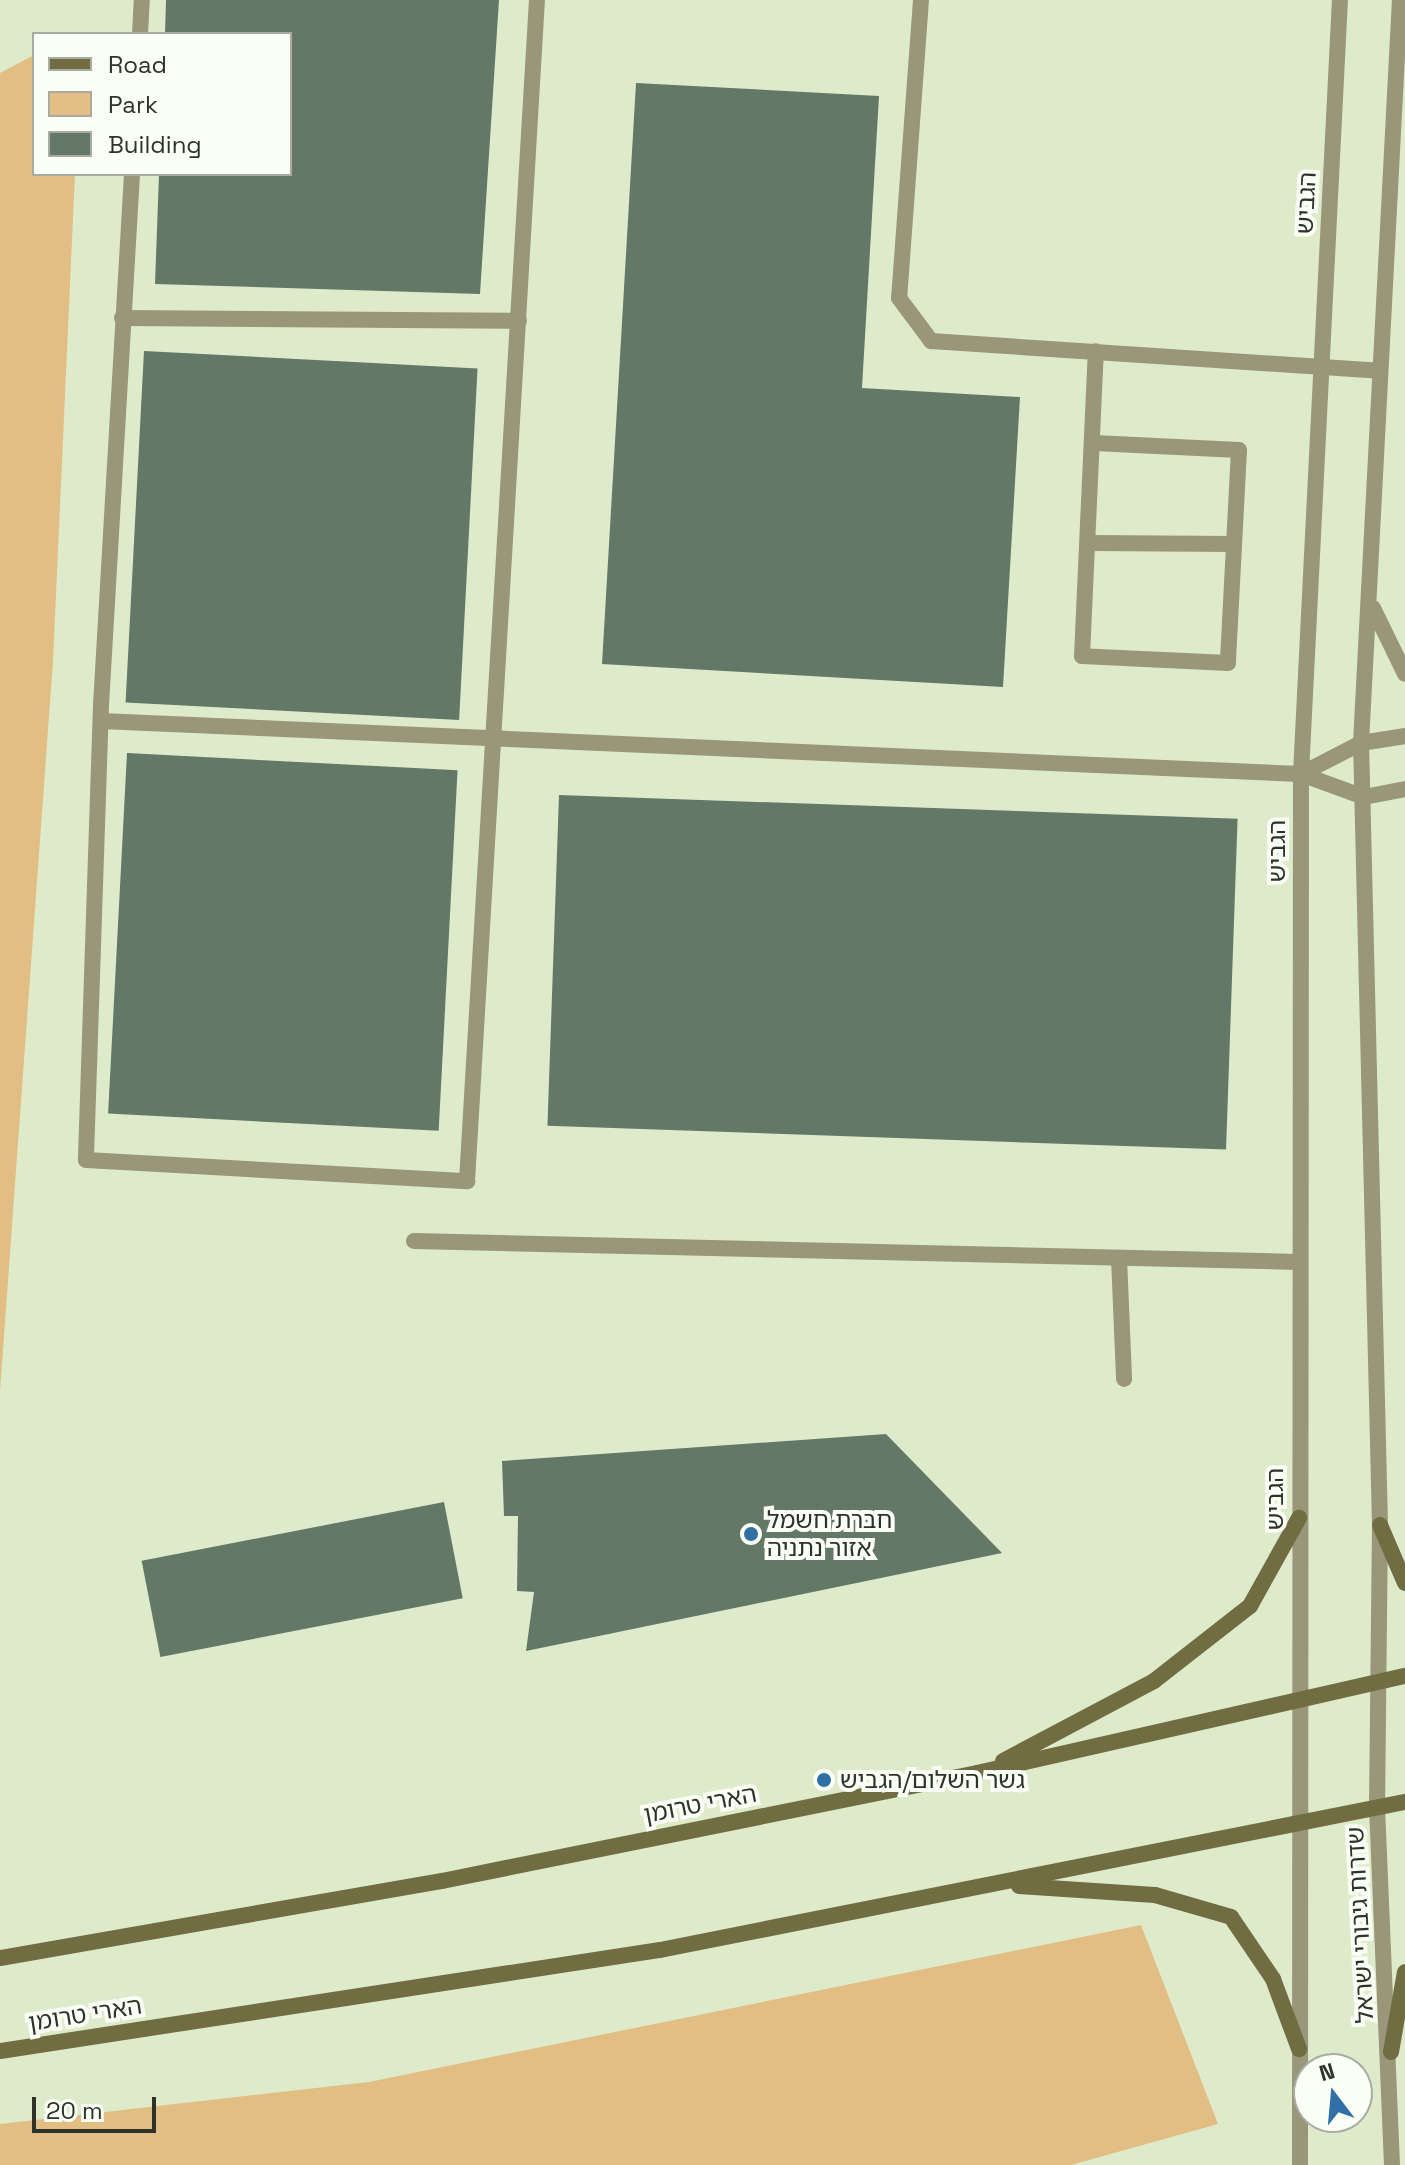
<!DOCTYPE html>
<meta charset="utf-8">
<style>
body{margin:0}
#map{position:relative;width:1405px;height:2165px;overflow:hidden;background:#e9f4db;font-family:"Space Grotesk","Noto Sans Hebrew",sans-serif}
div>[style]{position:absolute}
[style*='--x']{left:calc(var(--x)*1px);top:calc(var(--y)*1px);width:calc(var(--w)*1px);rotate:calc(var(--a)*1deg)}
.built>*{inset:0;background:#ddebcb}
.green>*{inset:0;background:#e2bd84}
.building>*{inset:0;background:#647867;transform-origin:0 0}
.service>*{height:16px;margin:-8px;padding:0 8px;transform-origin:8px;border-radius:8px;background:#999679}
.tertiary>*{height:16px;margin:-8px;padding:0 8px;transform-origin:8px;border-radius:8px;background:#999679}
.secondary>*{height:16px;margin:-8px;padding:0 8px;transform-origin:8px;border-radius:8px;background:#716c41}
.dots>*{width:22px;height:22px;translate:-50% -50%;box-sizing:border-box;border:4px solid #fafef4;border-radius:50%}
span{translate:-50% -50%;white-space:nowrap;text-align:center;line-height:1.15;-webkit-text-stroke:8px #fafef4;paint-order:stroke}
.street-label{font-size:24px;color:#2e3229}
.poi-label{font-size:24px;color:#2e3229}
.left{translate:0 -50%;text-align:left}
.legend{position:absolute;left:32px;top:32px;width:260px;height:144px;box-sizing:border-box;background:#fafef4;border:2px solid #a8aca3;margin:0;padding:10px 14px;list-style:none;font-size:24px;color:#2e3229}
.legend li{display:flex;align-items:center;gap:16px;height:40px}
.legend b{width:40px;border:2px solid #a8aca3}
.north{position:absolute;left:1293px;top:2053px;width:80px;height:80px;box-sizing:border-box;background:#fafef4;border:2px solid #a8aca3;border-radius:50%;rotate:344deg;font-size:22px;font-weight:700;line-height:32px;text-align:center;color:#2e3229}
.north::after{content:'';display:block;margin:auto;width:28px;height:36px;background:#3070a7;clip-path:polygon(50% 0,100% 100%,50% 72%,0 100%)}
.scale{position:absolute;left:32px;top:2097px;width:124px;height:36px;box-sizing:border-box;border:4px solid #2e3229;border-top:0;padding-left:10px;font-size:24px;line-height:28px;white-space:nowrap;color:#2e3229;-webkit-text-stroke:6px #fafef4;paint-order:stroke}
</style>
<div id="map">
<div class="built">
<i style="clip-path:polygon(evenodd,0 0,1405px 0,1405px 2165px,0 2165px,0 0,34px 34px,290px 34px,290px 174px,34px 174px,34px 34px,0 0,1309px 2069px,1357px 2069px,1357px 2117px,1309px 2117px,1309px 2069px)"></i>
</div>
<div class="green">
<i style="clip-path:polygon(34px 55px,34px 174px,75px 174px,53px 661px,0 1391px,0 73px)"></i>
<i style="clip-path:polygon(1141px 1925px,1218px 2124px,1071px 2165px,0 2165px,0 2124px,369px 2082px)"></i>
</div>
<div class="building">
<i style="clip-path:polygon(166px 0,499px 0,480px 294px,155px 284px,159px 174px,290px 174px,290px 34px,165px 34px)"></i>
<i style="clip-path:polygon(636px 83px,879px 96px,862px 388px,1020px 397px,1003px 687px,602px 664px)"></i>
<i style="left:144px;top:351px;width:334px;height:352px;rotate:3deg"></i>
<i style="left:127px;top:753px;width:331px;height:361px;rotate:3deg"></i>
<i style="left:559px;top:795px;width:679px;height:331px;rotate:2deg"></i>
<i style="clip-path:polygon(886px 1434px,1002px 1553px,526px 1651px,534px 1592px,517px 1591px,518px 1516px,504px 1516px,502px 1461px)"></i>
<i style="left:444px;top:1502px;width:98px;height:308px;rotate:79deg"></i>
</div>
<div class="service">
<i style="--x:921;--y:0;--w:299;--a:94.2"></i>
<i style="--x:899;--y:298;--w:54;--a:53.3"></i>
<i style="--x:931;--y:341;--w:449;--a:3.8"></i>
<i style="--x:140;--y:34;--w:34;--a:-87"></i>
<i style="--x:132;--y:174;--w:532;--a:93.34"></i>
<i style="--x:101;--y:705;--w:455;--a:91.9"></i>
<i style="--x:86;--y:1160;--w:382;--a:3.2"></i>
<i style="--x:467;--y:1181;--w:1183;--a:-86.61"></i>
<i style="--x:122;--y:318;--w:397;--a:0.4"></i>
<i style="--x:1094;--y:443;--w:145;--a:2.8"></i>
<i style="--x:1239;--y:450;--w:213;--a:93"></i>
<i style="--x:1228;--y:663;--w:146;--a:-177.3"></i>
<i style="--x:1082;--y:656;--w:305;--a:-87.4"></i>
<i style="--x:1088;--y:543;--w:146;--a:0.4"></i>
<i style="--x:101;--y:721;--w:1201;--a:2.53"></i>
<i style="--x:414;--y:1241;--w:884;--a:1.36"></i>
<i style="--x:1119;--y:1258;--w:121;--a:87.6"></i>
</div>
<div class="tertiary">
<i style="--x:1373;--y:608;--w:73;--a:64.1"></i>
<i style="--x:1301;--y:774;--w:68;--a:-27.3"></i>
<i style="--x:1361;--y:743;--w:45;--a:-9"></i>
<i style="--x:1301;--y:774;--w:67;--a:20.1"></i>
<i style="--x:1364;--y:797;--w:42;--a:-11"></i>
<i style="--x:1300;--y:2165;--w:1391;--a:-89.96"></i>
<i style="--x:1301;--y:774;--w:775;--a:-87.12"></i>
<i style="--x:1392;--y:2165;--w:356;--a:-92.4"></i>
<i style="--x:1377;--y:1809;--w:284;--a:-89.4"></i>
<i style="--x:1380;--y:1525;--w:782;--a:-91.39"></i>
<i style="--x:1361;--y:743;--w:744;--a:-87"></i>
</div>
<div class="secondary">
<i style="--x:1380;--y:1525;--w:63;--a:66.7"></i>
<i style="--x:1003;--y:1761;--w:171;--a:-27.9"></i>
<i style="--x:1154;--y:1681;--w:122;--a:-38"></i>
<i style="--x:1250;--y:1606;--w:101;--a:-60.9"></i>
<i style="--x:1019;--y:1886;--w:136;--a:3.8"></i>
<i style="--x:1155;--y:1895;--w:79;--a:16.1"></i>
<i style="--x:1231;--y:1917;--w:75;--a:55.9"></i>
<i style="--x:1273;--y:1979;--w:75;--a:69.6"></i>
<i style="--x:0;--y:1958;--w:449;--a:-9.9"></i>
<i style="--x:442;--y:1881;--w:546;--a:-11.41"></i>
<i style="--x:977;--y:1773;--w:439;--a:-12.8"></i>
<i style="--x:0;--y:2051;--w:668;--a:-8.7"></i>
<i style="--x:660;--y:1950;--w:760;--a:-11.24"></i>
<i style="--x:1391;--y:2052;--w:81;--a:-80.1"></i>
</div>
<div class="dots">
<i style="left:751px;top:1534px;background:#3070a7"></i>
<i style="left:824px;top:1780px;background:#3070a7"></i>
</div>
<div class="street-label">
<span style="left:1306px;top:203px;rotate:-87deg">הגביש</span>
<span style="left:1277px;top:851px;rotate:-90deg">הגביש</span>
<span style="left:1275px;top:1499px;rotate:-90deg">הגביש</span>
<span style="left:700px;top:1804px;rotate:-11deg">הארי טרומן</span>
<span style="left:1360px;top:1925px;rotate:-93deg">שדרות גיבורי ישראל</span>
<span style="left:85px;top:2014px;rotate:-9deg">הארי טרומן</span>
</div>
<div class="poi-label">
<span class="left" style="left:767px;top:1534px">חברת חשמל<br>אזור נתניה</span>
<span class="left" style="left:840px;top:1780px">גשר השלום/הגביש</span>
</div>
<ul class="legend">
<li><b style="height:10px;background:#716c41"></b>Road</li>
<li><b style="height:22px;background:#e2bd84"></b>Park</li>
<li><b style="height:22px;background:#647867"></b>Building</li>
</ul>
<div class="north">N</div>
<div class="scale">20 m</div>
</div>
